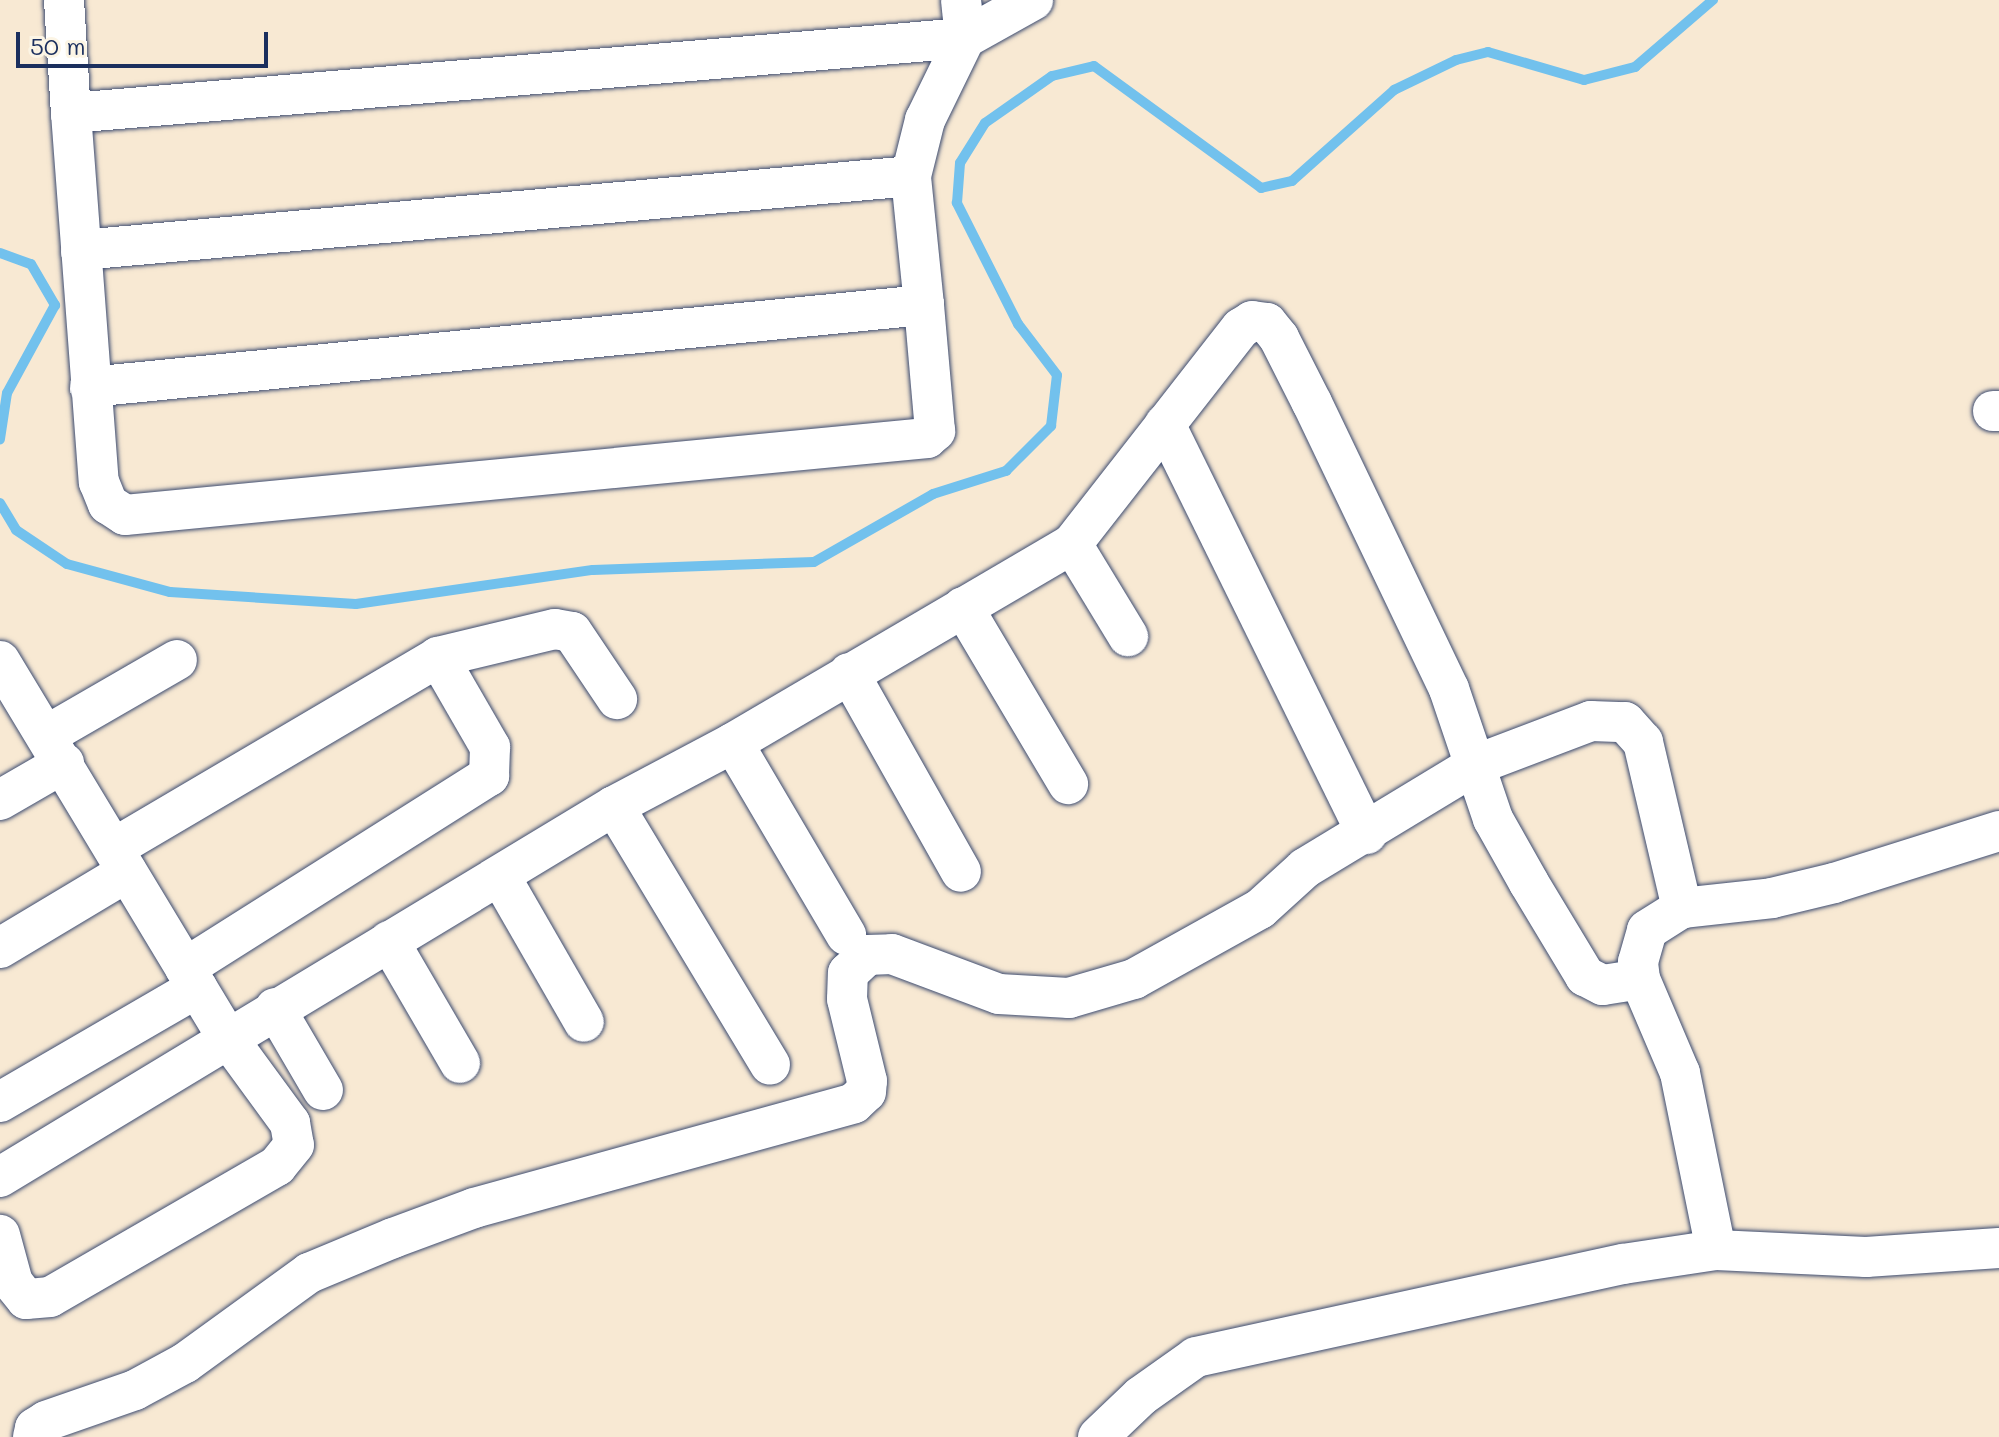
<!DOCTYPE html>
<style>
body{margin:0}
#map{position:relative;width:1999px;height:1437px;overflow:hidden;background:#f8e9d3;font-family:Mali,sans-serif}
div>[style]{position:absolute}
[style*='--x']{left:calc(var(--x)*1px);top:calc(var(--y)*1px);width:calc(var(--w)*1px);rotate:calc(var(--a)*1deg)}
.stream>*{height:10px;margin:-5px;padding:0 5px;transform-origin:5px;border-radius:5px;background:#72c1ed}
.roads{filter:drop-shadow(0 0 2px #3c4b70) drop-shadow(0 0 2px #3c4b70)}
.minor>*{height:40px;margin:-20px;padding:0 20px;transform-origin:20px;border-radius:20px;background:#fff}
span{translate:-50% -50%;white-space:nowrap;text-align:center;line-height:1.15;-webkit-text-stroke:7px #fcf5e5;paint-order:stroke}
.scale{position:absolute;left:16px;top:32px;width:252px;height:36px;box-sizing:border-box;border:4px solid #1b2f5e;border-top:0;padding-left:10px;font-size:24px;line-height:28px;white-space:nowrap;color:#1b2f5e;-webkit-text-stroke:6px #fcf5e5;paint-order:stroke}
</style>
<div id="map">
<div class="stream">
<i style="--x:0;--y:253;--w:33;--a:20"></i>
<i style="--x:31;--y:264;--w:48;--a:59.7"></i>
<i style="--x:55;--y:305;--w:100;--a:118.6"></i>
<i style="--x:7;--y:393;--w:47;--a:98.7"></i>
<i style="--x:0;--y:503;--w:31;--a:59"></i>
<i style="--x:16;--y:530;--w:61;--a:33.7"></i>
<i style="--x:67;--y:564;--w:107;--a:15.2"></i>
<i style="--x:170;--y:592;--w:186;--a:3.7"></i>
<i style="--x:356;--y:604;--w:239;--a:-8.2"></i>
<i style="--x:593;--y:570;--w:221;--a:-2.1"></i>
<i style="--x:814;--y:562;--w:137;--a:-29.7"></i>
<i style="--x:933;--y:494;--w:77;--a:-17.5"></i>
<i style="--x:1006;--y:471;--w:64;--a:-45"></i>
<i style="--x:1051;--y:426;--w:51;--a:-83.3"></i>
<i style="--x:1057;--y:375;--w:64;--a:-127.4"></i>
<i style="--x:1018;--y:324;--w:136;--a:-116.8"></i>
<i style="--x:957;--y:203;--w:40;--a:-85.7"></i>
<i style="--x:960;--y:163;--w:47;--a:-58"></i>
<i style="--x:985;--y:123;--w:82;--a:-35"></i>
<i style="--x:1052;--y:76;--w:43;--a:-13.4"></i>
<i style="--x:1094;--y:66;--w:207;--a:36.1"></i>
<i style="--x:1261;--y:188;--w:32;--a:-13"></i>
<i style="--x:1292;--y:181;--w:137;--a:-41.7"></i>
<i style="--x:1394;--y:90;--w:69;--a:-25.8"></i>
<i style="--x:1456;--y:60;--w:33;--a:-14"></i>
<i style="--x:1488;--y:52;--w:100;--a:16.3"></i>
<i style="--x:1584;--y:80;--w:53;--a:-14.3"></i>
<i style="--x:1635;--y:67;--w:103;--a:-40.7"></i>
</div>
<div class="roads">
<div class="minor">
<i style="--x:64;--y:0;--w:113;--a:86.5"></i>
<i style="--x:71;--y:113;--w:897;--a:-4.8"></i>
<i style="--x:965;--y:38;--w:38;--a:-96"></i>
<i style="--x:71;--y:113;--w:370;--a:85.7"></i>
<i style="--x:99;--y:482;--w:24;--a:68"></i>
<i style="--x:108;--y:504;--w:20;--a:33"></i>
<i style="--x:125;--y:515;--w:806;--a:-5.48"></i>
<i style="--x:927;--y:438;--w:11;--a:-41"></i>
<i style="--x:935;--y:431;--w:126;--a:-95"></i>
<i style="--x:81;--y:250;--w:833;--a:-5.09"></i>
<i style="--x:90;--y:387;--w:838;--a:-5.62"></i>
<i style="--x:924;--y:305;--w:130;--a:-95.8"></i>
<i style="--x:911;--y:176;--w:58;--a:-76"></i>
<i style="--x:925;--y:120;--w:91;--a:-64"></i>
<i style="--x:965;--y:38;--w:78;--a:-29.2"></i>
<i style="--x:1993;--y:411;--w:6;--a:0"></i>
<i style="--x:1165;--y:424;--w:457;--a:63.8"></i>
<i style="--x:1072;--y:544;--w:108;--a:58.7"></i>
<i style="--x:963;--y:607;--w:206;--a:59.3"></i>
<i style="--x:0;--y:661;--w:439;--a:58.9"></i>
<i style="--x:227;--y:1037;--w:107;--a:53.8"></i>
<i style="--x:290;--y:1123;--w:22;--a:80"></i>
<i style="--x:294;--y:1145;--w:27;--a:129"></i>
<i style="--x:277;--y:1166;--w:262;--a:150"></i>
<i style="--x:50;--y:1297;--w:24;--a:175"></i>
<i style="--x:26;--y:1299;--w:21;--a:-129"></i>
<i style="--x:13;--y:1283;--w:50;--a:-105.2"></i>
<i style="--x:849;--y:673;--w:228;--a:60.6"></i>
<i style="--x:47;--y:735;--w:150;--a:-30"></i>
<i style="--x:733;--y:743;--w:223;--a:59.5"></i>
<i style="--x:0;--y:800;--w:74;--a:-30"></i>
<i style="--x:614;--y:806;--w:302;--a:58.9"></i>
<i style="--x:114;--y:848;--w:376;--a:-30.5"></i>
<i style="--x:438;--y:657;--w:120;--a:-13.5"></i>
<i style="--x:555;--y:629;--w:17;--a:10"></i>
<i style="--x:572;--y:632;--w:81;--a:56.1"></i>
<i style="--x:500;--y:876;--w:168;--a:60.1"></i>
<i style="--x:389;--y:941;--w:141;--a:59.8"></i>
<i style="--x:0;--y:948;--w:148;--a:-30.9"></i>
<i style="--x:185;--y:968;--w:360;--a:-32.3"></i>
<i style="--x:489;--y:776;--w:29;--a:-88"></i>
<i style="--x:490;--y:747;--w:104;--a:-120"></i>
<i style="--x:275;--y:1008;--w:95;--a:59.7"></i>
<i style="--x:0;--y:1102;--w:228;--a:-30.1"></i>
<i style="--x:0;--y:1177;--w:717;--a:-31.14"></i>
<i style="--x:614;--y:806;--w:135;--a:-27.9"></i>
<i style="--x:733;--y:743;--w:393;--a:-30.4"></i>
<i style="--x:1072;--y:544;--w:274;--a:-52"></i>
<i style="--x:1241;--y:328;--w:13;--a:-32"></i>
<i style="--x:1252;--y:321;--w:15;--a:8"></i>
<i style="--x:1267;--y:323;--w:19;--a:51"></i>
<i style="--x:1279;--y:338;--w:73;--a:63.1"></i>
<i style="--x:1312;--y:403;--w:317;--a:64.4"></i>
<i style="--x:1449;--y:689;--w:137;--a:71.3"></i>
<i style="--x:1493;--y:819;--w:73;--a:60.6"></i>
<i style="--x:1529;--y:883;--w:109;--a:58.9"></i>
<i style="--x:1585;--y:976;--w:20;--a:27"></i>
<i style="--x:1603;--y:985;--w:37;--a:-9"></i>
<i style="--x:1716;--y:1250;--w:181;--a:-101.5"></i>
<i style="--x:1680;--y:1073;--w:102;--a:-113.1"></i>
<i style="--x:1640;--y:979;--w:17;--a:-97"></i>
<i style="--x:1638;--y:962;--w:33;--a:-74"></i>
<i style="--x:1647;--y:930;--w:41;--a:-32.2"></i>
<i style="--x:1682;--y:908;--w:91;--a:-6.3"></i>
<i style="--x:1772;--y:898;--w:64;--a:-13.6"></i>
<i style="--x:1834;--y:883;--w:173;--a:-17.5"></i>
<i style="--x:33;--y:1437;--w:9;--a:-77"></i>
<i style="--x:35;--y:1428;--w:13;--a:-32"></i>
<i style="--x:46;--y:1421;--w:94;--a:-19.2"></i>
<i style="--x:135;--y:1390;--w:57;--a:-28.4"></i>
<i style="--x:185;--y:1363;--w:153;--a:-36"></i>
<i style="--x:309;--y:1273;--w:91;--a:-22.6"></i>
<i style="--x:393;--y:1238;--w:86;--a:-20.3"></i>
<i style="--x:474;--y:1208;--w:394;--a:-15.4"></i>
<i style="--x:854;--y:1103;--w:16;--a:-43"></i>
<i style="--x:866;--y:1092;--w:11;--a:-85"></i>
<i style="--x:867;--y:1081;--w:84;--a:-103.7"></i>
<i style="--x:847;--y:999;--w:26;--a:-88"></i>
<i style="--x:848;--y:973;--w:26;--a:-43"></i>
<i style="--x:867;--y:955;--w:25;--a:-2"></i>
<i style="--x:892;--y:954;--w:114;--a:20.5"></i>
<i style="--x:999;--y:994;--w:70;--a:3.3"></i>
<i style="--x:1069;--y:998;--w:68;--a:-16.3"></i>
<i style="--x:1134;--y:979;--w:144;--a:-29.1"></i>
<i style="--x:1260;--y:909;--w:61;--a:-42.3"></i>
<i style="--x:1305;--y:868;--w:199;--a:-31.2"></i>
<i style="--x:1475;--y:765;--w:124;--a:-20.8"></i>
<i style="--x:1591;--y:721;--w:34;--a:2"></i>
<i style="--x:1625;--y:722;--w:27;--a:48"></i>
<i style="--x:1643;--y:742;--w:171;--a:76.8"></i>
<i style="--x:1098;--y:1437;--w:59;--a:-43.6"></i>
<i style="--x:1141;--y:1396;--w:67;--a:-35.3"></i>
<i style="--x:1196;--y:1357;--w:437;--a:-12.3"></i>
<i style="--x:1623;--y:1264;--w:94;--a:-8.6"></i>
<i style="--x:1716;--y:1250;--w:150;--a:2.7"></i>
<i style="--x:1866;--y:1257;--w:133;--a:-3.9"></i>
</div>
</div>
<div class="scale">50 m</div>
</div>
